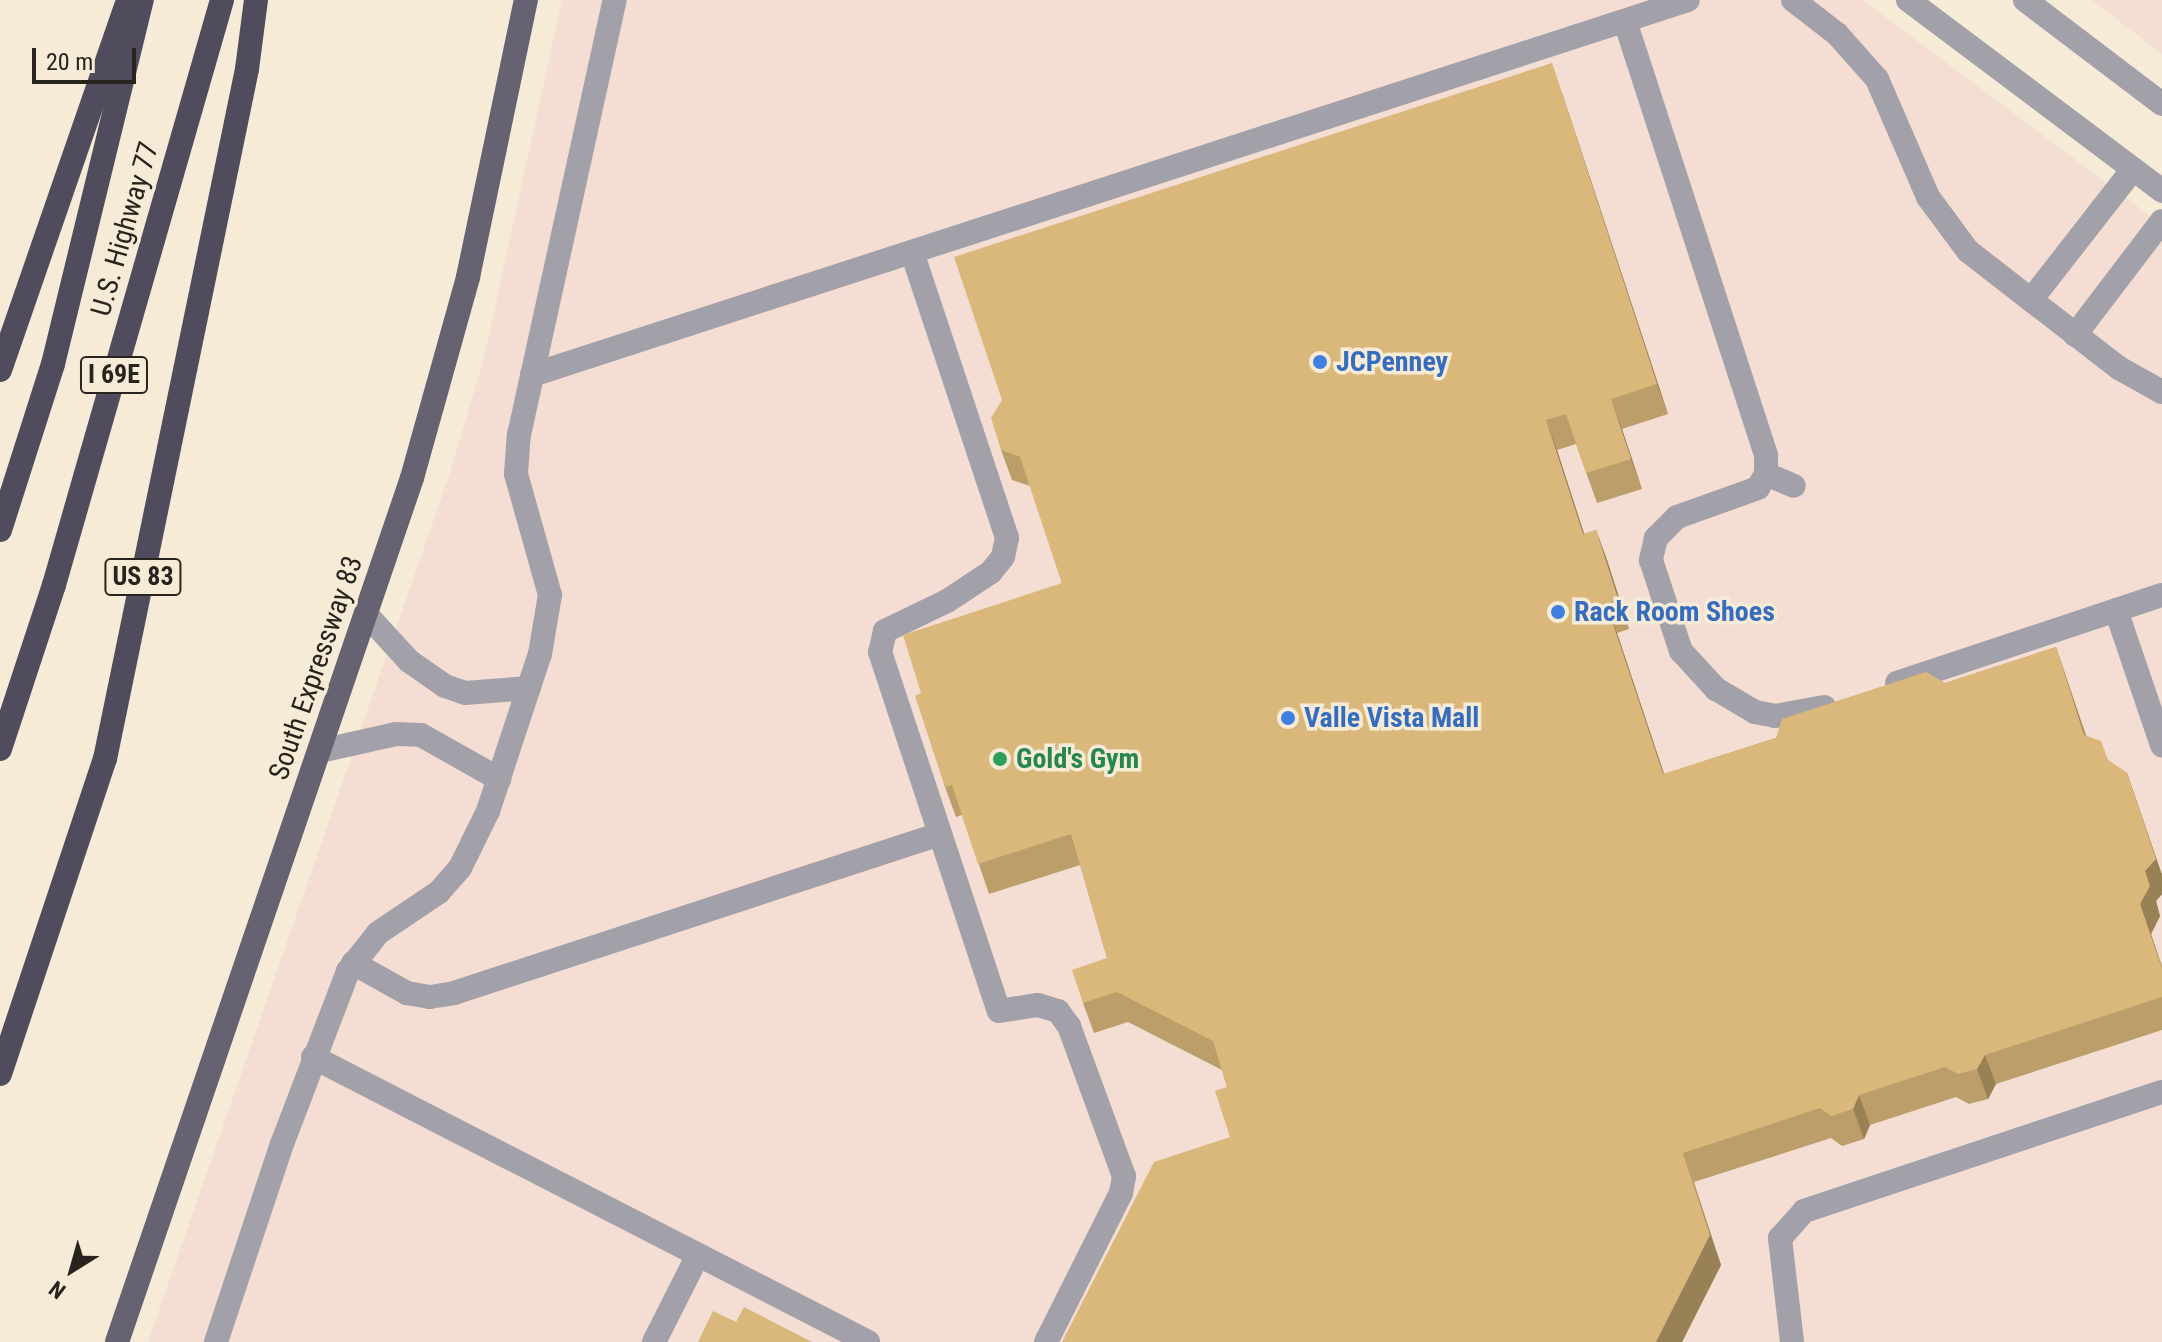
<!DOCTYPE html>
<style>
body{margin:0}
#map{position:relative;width:2162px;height:1342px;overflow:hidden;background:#f5ebd7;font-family:"Roboto Condensed",sans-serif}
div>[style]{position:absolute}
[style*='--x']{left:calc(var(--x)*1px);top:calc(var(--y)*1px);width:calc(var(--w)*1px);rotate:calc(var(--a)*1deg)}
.commercial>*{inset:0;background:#f4ddd2}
.minor>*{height:24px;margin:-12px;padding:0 12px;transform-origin:12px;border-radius:12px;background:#a2a0a9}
.major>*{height:24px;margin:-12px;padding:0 12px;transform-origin:12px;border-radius:12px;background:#666271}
.highway>*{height:24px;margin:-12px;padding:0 12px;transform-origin:12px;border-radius:12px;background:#514c5d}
.wall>*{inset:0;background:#bb9e6a}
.shaded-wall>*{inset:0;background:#998156}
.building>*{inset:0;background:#dab87b}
.dots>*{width:22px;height:22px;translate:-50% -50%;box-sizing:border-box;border:4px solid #f5ebd7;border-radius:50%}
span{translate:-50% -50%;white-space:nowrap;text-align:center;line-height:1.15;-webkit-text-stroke:7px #f5ebd7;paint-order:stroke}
.shield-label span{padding:2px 6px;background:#f5ebd7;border:2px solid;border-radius:6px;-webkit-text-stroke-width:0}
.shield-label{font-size:26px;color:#28241d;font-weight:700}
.street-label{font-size:28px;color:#28241d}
.shop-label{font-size:28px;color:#366cbe;font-weight:700}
.left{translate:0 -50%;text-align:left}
.leisure-label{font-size:28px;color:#27864d;font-weight:700}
.north{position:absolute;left:32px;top:1230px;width:80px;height:80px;-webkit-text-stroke:6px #f5ebd7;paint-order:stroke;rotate:217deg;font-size:22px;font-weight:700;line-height:32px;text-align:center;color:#28241d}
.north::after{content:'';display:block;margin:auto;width:28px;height:36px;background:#28241d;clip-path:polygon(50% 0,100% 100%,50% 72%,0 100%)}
.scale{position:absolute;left:32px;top:48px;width:104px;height:36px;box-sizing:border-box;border:4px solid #28241d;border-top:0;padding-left:10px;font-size:24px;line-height:28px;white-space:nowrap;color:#28241d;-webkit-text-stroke:6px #f5ebd7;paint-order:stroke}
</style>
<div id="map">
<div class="commercial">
<i style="clip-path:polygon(562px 0,1863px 0,2162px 225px,2162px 1342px,148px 1342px,450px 473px,484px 358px)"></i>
<i style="clip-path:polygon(2092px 0,2162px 0,2162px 54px)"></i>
</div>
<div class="minor">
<i style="--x:1793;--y:0;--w:56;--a:37.7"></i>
<i style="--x:1837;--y:34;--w:60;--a:48.4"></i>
<i style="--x:1877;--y:79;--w:129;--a:66.6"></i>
<i style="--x:1928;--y:197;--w:67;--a:53.5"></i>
<i style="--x:1968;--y:251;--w:191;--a:37.8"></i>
<i style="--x:2119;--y:368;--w:49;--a:29.2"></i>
<i style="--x:1908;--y:0;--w:318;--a:36.9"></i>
<i style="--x:2025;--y:0;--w:172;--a:37.2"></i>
<i style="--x:1625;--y:21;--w:457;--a:72"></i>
<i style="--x:1766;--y:456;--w:18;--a:90"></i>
<i style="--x:1766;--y:474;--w:16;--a:120"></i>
<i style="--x:1758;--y:488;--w:86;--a:160.3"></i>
<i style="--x:1677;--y:517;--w:30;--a:135"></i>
<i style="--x:1656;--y:538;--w:23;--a:103"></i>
<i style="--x:1651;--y:560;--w:96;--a:71.8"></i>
<i style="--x:1681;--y:651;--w:52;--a:47.4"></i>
<i style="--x:1716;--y:689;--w:45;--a:30.5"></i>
<i style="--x:1755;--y:712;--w:20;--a:11"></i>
<i style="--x:1775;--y:716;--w:50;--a:-10.4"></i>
<i style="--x:912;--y:252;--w:301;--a:71.6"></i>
<i style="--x:1007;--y:538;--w:19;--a:102"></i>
<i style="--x:1003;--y:557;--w:19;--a:129"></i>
<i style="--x:991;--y:572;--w:53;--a:146.6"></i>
<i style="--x:947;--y:601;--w:69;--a:154.2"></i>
<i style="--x:885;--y:631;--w:22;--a:103"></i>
<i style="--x:880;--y:652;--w:378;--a:71.7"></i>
<i style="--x:999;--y:1011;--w:39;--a:-9"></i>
<i style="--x:1038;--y:1005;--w:21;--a:17"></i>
<i style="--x:1058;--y:1011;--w:19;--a:54"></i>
<i style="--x:1069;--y:1026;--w:160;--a:69.9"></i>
<i style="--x:1124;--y:1176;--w:17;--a:100"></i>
<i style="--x:1121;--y:1193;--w:167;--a:116.7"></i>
<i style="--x:2031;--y:300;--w:166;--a:-52.1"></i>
<i style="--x:2075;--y:335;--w:143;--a:-52.7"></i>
<i style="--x:532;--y:375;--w:1215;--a:-17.97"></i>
<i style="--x:1766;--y:474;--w:30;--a:23"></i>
<i style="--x:2116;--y:610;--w:143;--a:71.2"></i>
<i style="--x:366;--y:614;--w:64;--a:47.5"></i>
<i style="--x:409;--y:661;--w:44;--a:34.8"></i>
<i style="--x:445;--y:686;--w:21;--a:19"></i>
<i style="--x:465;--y:693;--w:64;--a:-4.5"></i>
<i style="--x:1897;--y:683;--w:279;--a:-18.4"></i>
<i style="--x:320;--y:751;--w:78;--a:-12.6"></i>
<i style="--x:396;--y:734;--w:25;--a:2"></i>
<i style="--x:421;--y:735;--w:90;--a:29.4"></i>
<i style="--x:353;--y:963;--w:62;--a:29.1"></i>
<i style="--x:407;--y:993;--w:23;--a:10"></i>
<i style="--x:430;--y:997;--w:24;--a:-9"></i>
<i style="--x:454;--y:993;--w:511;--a:-18.12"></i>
<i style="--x:313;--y:1057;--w:624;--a:27.18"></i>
<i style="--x:216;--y:1342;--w:209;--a:-71.6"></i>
<i style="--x:282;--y:1144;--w:185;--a:-69.1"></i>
<i style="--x:348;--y:971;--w:48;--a:-51.7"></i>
<i style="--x:378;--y:933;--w:73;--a:-33.9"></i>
<i style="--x:439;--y:892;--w:32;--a:-49"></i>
<i style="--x:460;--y:868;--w:64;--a:-63.8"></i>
<i style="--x:488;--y:811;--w:165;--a:-71.7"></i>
<i style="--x:540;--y:654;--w:60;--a:-80.4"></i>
<i style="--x:550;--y:595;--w:126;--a:-105.7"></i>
<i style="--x:516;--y:474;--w:39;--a:-86"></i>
<i style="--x:519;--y:435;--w:445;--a:-77.6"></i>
<i style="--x:654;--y:1342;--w:97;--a:-63.2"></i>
<i style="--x:1792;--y:1342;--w:105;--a:-96.6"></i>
<i style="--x:1780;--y:1238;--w:36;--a:-48"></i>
<i style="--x:1804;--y:1211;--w:377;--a:-18.4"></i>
</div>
<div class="major">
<i style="--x:117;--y:1342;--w:913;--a:-71.15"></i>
<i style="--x:412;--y:478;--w:209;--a:-74.4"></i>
<i style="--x:468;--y:277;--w:283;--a:-78.2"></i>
</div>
<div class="highway">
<i style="--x:0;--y:370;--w:385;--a:-70.9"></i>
<i style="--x:0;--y:530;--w:174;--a:-72.3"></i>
<i style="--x:53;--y:364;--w:375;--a:-76.3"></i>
<i style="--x:0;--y:749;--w:173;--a:-71.8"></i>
<i style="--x:54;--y:585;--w:609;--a:-73.98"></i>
<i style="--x:0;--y:1074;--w:332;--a:-71.6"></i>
<i style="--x:105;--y:759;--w:704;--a:-78.37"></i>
<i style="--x:247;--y:69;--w:70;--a:-82.6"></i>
</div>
<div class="wall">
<i style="clip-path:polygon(1562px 93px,1668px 414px,1622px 429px,1642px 489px,1597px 503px,1576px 444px,1557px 450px,1584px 534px,1596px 530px,1607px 560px,1629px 629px,1617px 633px,1664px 774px,2056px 647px,2086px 735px,2109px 761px,2127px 773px,2162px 875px,2162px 894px,2156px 901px,2160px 916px,2151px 934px,2162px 966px,2162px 1030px,1996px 1084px,1988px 1099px,1969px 1104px,1956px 1097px,1870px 1125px,1864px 1139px,1842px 1146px,1831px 1138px,1694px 1182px,1721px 1265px,1682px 1342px,1062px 1342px,1230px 1137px,1227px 1087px,1222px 1070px,1128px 1022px,1094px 1033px,1083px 1003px,1107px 958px,1080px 865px,989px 894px,962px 815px,956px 817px,945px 787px,921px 693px,1062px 583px,1030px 486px,1012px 480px,1001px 450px)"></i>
</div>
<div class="shaded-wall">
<i style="clip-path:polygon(1552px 63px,1562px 93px,1668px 414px,1657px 384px)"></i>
<i style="clip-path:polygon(1611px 399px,1622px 429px,1642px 489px,1631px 459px)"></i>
<i style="clip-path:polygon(1546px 420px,1557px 450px,1594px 564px,1583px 534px)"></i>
<i style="clip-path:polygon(1596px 530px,1607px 560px,1629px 629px,1618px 599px)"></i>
<i style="clip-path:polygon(1606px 603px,1617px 633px,1674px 804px,1663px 774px)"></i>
<i style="clip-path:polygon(2056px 647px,2066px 677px,2095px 765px,2084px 735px)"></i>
<i style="clip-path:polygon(2127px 773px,2162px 875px,2162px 894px,2156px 901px,2160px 916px,2151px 934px,2162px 969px,2140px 904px,2145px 871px)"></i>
<i style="clip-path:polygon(1985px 1055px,1996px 1084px,1988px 1099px,1977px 1069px)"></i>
<i style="clip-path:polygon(1859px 1095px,1870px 1125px,1864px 1139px,1853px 1109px)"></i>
<i style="clip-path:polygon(1683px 1153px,1721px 1265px,1682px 1342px,1656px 1342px)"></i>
</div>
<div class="building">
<i style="clip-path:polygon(1552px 63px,1657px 384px,1611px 399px,1631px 459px,1586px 473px,1566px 414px,1546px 420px,1583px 534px,1596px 530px,1618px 599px,1606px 603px,1663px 774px,1776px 738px,1782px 719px,1926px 672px,1945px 683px,2056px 647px,2084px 735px,2101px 741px,2108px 760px,2127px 773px,2156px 859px,2145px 871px,2150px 886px,2140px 904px,2162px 969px,2162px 997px,1985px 1055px,1977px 1069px,1958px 1074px,1945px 1067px,1859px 1095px,1853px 1109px,1831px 1116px,1820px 1108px,1683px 1153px,1710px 1235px,1656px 1342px,1062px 1342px,1154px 1162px,1230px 1137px,1215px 1091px,1227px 1087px,1213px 1041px,1117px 992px,1083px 1003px,1072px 970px,1107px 958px,1071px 834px,978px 864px,952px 785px,945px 787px,915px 696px,921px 693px,903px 635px,1062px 583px,1020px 457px,1001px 450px,991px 418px,1002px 400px,954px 257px)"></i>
<i style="clip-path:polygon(744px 1307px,812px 1342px,698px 1342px,713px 1311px,736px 1322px)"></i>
</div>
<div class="dots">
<i style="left:1320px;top:362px;background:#3f7fe0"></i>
<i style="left:1558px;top:612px;background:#3f7fe0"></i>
<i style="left:1288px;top:718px;background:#3f7fe0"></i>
<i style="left:1000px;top:759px;background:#2e9e5b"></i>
</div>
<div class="shield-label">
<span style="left:114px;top:375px">I 69E</span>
<span style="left:143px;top:577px">US 83</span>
</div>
<div class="street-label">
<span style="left:125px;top:229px;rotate:-74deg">U.S. Highway 77</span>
<span style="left:316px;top:668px;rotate:-71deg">South Expressway 83</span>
</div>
<div class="shop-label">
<span class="left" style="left:1336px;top:362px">JCPenney</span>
<span class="left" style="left:1574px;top:612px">Rack Room Shoes</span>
<span class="left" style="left:1304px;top:718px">Valle Vista Mall</span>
</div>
<div class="leisure-label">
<span class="left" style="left:1016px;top:759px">Gold's Gym</span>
</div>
<div class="north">N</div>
<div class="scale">20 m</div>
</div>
